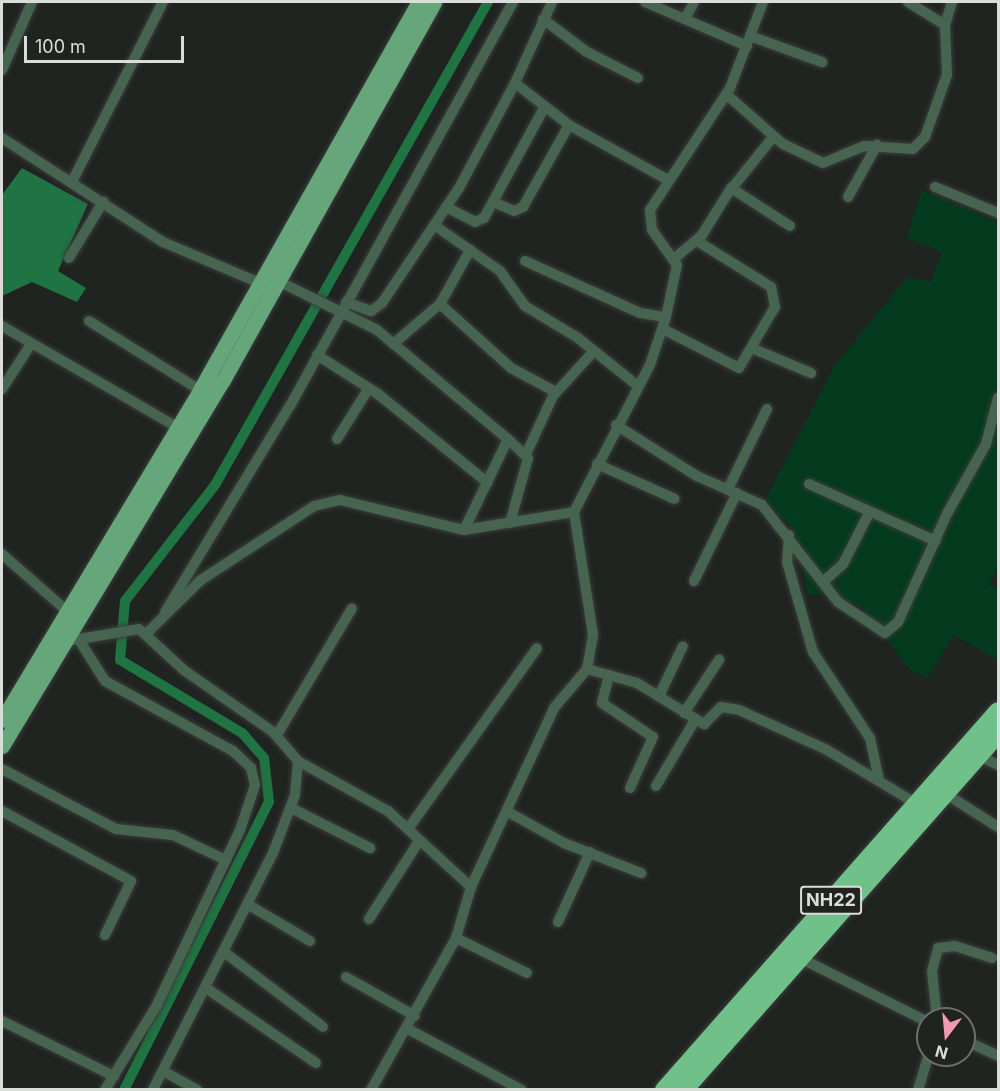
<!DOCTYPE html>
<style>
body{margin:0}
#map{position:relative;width:1000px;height:1091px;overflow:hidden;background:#202421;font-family:Inter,sans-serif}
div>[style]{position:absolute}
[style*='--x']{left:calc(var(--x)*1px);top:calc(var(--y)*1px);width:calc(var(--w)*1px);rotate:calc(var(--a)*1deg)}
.green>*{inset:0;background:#043a1d}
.water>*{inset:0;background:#207343}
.canal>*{height:10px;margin:-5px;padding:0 5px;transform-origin:5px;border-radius:5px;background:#207343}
.roads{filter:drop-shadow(0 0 2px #3a3e3b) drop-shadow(0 0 2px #3a3e3b)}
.street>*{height:10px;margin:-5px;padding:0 5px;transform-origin:5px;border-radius:5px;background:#46644f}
.primary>*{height:15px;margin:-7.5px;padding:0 7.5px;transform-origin:7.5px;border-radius:7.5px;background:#65a67a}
.highway>*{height:18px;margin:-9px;padding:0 9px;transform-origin:9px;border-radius:9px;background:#70c08a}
span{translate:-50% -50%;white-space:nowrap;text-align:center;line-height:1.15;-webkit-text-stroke:6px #202421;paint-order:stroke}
.shield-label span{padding:2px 4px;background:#202421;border:2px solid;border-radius:4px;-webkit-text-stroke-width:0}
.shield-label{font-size:18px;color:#dbdddb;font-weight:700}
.frame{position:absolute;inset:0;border:3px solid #dbdddb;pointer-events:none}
.north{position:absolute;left:916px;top:1007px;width:60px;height:60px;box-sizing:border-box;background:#202421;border:2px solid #6b6e6b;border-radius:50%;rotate:196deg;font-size:16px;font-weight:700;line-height:24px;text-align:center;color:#dbdddb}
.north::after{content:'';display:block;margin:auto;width:21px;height:27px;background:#f29ab0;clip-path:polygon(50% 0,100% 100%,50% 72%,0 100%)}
.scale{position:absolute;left:24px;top:36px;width:160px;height:27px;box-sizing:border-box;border:3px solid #dbdddb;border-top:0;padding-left:8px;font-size:18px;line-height:21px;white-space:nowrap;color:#dbdddb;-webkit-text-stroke:4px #202421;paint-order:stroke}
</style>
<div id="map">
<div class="green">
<i style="clip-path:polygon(922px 190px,998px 222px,998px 567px,989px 584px,998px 589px,998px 660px,954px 635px,927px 678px,911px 671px,861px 606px,828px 594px,808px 595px,794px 530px,765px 501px,835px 365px,907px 278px,931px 282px,942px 252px,907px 238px)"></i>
</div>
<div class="water">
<i style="clip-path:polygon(22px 168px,88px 204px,58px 271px,86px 288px,77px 302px,32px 282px,2px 296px,2px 195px)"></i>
</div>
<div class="canal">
<i style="--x:124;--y:1090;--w:322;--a:-63.3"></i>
<i style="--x:269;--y:802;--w:44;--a:-96.5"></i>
<i style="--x:264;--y:758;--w:33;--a:-131"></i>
<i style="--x:242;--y:733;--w:142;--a:-149.1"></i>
<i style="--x:120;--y:660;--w:59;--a:-85.2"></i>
<i style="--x:125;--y:601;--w:147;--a:-52.2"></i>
<i style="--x:215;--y:485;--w:555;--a:-60.52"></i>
</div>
<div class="roads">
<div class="street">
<i style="--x:645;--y:2;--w:111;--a:23.3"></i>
<i style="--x:908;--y:2;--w:44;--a:31.9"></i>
<i style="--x:543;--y:19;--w:55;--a:36.9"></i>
<i style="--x:587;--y:52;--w:57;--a:27"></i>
<i style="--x:685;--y:19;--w:19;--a:-62"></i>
<i style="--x:750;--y:36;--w:77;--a:19.9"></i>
<i style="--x:2;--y:70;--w:74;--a:-66.2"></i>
<i style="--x:515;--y:83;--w:89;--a:-65.4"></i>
<i style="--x:726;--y:94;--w:76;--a:41.3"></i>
<i style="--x:783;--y:144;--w:44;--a:25.4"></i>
<i style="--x:823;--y:163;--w:44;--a:-22.5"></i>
<i style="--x:864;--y:146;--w:49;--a:3.5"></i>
<i style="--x:913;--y:149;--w:17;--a:-45"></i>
<i style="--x:925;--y:137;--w:66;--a:-70.5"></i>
<i style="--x:947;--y:75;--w:50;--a:-92.3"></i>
<i style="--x:945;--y:25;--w:24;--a:-73"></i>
<i style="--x:2;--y:138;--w:192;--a:32.9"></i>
<i style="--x:163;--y:242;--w:108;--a:23"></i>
<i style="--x:73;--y:180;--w:199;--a:-63.2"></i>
<i style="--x:935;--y:187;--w:68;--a:22.4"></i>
<i style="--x:731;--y:188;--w:70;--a:32.8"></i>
<i style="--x:848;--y:197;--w:60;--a:-60.9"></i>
<i style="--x:493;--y:202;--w:23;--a:23"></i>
<i style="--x:514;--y:211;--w:10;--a:-24"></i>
<i style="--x:523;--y:207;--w:94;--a:-60.7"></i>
<i style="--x:446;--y:207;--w:33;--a:27"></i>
<i style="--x:475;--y:222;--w:10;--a:-24"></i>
<i style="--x:484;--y:218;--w:125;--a:-61.4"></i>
<i style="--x:434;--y:225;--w:80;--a:34.9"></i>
<i style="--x:500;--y:271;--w:43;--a:54.5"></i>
<i style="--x:525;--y:306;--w:62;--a:31.1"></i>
<i style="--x:578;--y:338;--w:77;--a:38.7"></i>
<i style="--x:676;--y:257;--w:34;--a:-40"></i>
<i style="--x:702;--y:235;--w:49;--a:-58.2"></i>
<i style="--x:728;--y:193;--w:73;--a:-51.1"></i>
<i style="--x:69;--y:258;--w:66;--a:-58.7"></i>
<i style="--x:525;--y:261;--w:126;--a:24.3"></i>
<i style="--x:640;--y:313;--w:26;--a:9"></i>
<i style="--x:272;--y:278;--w:117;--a:26.3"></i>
<i style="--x:377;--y:330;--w:170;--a:39.8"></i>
<i style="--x:508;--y:439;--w:101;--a:115.8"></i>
<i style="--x:346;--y:302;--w:27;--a:20"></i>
<i style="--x:371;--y:311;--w:14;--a:-36"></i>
<i style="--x:382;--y:303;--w:138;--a:-56.2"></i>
<i style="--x:459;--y:188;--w:119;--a:-61.9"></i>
<i style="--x:515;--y:83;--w:68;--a:37.9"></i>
<i style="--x:569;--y:125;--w:111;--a:29.1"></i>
<i style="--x:440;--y:304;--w:96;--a:42"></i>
<i style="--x:511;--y:368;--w:51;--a:28.1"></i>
<i style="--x:89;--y:321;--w:131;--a:31.9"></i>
<i style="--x:2;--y:326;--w:210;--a:30"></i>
<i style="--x:663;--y:329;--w:85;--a:27.2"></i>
<i style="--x:739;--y:368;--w:71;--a:-59.5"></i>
<i style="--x:775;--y:307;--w:20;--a:-101"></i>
<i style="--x:771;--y:287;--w:87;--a:-148.1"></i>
<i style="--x:393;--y:344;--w:62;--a:-40.4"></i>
<i style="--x:440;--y:304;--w:62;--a:-60.9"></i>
<i style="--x:754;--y:349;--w:62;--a:22.8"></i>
<i style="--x:317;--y:355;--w:72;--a:32.6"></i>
<i style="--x:378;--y:394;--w:141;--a:39"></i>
<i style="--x:2;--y:389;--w:54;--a:-57.2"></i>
<i style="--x:616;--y:425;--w:96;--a:32.2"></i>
<i style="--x:697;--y:476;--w:71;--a:24"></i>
<i style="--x:762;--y:505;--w:123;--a:51.9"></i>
<i style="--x:838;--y:602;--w:56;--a:33.4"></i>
<i style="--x:885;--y:633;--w:17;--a:-40"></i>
<i style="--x:898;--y:622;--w:121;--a:-65.6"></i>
<i style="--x:948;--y:512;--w:78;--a:-60.8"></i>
<i style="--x:986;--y:444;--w:48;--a:-75.4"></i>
<i style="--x:337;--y:439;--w:60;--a:-57.9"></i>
<i style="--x:508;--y:439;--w:28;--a:44"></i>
<i style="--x:528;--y:458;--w:67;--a:105.5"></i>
<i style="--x:527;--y:452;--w:62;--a:-65.1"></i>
<i style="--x:553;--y:396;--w:61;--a:-47.7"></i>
<i style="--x:597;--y:464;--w:85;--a:24.2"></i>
<i style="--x:809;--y:484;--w:139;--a:24.2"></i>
<i style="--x:728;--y:489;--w:89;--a:-64"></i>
<i style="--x:789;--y:535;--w:27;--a:94"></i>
<i style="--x:787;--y:562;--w:94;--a:73.9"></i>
<i style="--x:813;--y:652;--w:103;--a:56.5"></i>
<i style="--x:870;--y:738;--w:43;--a:77.9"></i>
<i style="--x:2;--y:554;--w:86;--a:41.2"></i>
<i style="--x:694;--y:581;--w:98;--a:-64"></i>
<i style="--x:823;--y:582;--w:27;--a:-42"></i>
<i style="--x:843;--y:564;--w:59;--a:-63"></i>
<i style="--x:165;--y:612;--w:241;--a:-58.8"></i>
<i style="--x:290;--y:406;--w:461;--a:-61.1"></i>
<i style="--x:147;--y:633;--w:76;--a:-44.5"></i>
<i style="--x:201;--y:580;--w:135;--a:-33.2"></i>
<i style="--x:314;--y:506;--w:27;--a:-13"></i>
<i style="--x:340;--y:500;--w:128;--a:13.6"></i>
<i style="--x:464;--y:530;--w:111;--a:-9.3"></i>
<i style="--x:61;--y:642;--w:79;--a:-9.5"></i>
<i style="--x:139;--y:629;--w:62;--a:42.4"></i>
<i style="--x:185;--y:671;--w:107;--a:34.7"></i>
<i style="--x:273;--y:732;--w:38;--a:49"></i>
<i style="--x:298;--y:761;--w:34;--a:95"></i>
<i style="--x:295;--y:795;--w:62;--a:110.8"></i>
<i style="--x:273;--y:853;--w:266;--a:116.9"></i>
<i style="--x:81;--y:643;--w:45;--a:57.7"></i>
<i style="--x:105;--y:681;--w:146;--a:28.7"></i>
<i style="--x:233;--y:751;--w:25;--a:43"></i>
<i style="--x:251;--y:768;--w:17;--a:77"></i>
<i style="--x:255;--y:785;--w:47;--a:108.4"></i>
<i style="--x:240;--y:830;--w:194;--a:115.4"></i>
<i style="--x:157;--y:1005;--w:100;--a:121.5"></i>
<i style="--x:587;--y:669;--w:52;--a:15.6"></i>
<i style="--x:637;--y:683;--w:79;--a:31.5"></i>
<i style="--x:704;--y:724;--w:24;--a:-45"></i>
<i style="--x:721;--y:707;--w:18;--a:9"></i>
<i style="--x:739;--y:710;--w:97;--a:24.4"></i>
<i style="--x:827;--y:750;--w:105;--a:31"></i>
<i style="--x:609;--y:675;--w:29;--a:104"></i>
<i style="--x:602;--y:703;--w:61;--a:33.7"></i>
<i style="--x:653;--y:737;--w:56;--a:114.3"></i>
<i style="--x:659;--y:696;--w:55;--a:-64.4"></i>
<i style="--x:684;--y:713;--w:64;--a:-56.6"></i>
<i style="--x:277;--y:735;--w:147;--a:-59.4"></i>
<i style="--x:979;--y:756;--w:21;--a:25"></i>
<i style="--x:298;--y:761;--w:103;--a:29.1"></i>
<i style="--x:388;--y:811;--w:113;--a:42.5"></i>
<i style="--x:471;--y:887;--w:53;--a:106.4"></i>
<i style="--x:456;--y:938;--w:174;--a:119.2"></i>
<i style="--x:2;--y:769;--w:129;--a:27.8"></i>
<i style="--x:116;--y:829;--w:57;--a:6"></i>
<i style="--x:173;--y:835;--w:59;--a:25.3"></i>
<i style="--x:656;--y:786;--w:77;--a:-59.4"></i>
<i style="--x:946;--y:794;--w:62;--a:32.4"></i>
<i style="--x:291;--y:808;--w:89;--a:26.9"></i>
<i style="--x:2;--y:811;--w:147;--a:28.5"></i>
<i style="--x:131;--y:881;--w:60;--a:115.7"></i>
<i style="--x:510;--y:813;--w:62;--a:29.1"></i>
<i style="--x:564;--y:843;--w:83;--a:21.3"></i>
<i style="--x:408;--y:829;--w:222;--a:-54.5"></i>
<i style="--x:471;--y:887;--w:197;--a:-65.1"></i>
<i style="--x:554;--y:708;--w:51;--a:-49.8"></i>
<i style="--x:587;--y:669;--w:35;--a:-80"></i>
<i style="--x:593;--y:635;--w:124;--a:-98.8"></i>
<i style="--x:574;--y:512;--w:165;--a:-62.7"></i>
<i style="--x:650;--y:365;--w:51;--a:-71.6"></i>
<i style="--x:666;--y:317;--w:53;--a:-78.1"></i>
<i style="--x:677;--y:265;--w:43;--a:-125.5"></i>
<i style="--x:652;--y:230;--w:20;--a:-96"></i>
<i style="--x:650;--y:210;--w:146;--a:-56.7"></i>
<i style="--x:730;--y:88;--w:92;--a:-69"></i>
<i style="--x:247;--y:904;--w:73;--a:30.4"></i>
<i style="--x:369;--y:919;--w:93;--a:-57.3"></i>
<i style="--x:558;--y:922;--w:77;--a:-65.4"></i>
<i style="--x:456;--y:938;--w:79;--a:26.2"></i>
<i style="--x:224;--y:952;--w:124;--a:37.1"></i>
<i style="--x:800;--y:958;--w:143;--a:26.6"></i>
<i style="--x:346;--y:977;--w:79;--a:29.5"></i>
<i style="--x:206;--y:988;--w:133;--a:34.3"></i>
<i style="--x:937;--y:1019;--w:48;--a:-95.9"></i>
<i style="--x:932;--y:971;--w:24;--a:-75"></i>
<i style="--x:938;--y:948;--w:17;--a:-7"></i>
<i style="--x:955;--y:946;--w:39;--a:18"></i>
<i style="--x:2;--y:1021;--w:125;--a:26.2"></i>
<i style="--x:408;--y:1029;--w:129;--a:28.2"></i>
<i style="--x:964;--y:1040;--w:38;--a:25"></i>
<i style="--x:163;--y:1071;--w:39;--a:29"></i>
<i style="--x:918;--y:1090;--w:37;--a:-73"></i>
</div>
<div class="primary">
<i style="--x:2;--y:720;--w:385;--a:-59"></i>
<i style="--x:200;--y:390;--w:446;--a:-60.6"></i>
<i style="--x:2;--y:746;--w:428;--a:-58.9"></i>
<i style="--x:223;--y:380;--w:433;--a:-60.8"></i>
</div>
<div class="highway">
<i style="--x:664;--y:1090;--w:505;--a:-48.61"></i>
<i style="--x:684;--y:1090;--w:475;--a:-48.6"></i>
</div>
</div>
<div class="shield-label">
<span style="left:831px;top:900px">NH22</span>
</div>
<div class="frame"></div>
<div class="north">N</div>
<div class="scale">100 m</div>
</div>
